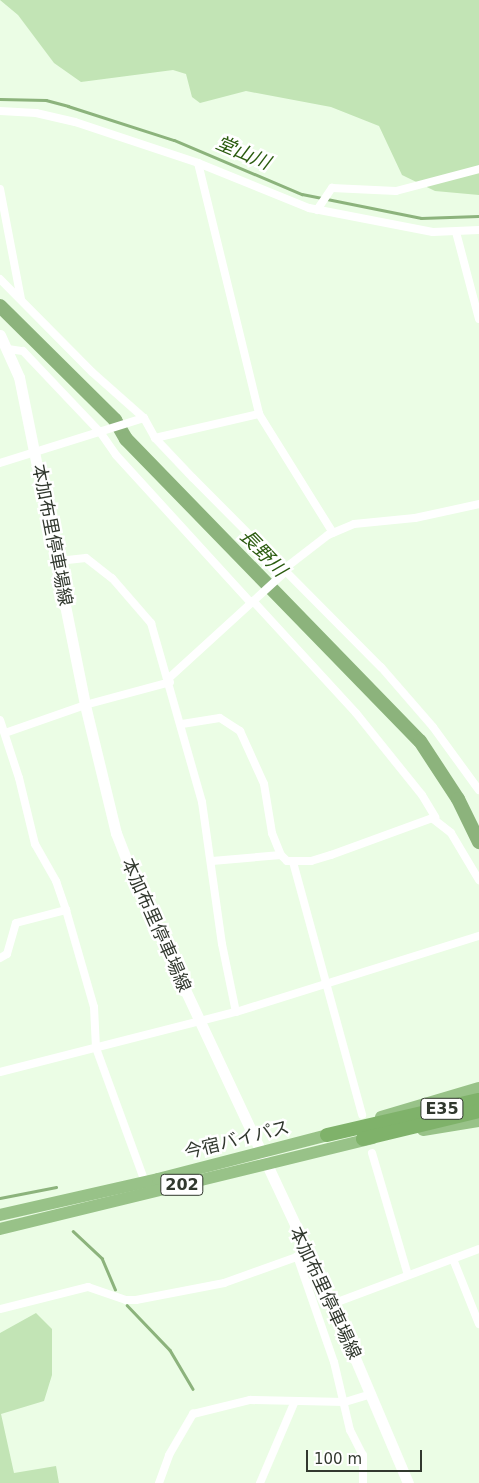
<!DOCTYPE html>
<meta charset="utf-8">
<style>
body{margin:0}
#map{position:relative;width:479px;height:1483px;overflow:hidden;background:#ebfde5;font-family:"DejaVu Sans","Noto Sans JP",sans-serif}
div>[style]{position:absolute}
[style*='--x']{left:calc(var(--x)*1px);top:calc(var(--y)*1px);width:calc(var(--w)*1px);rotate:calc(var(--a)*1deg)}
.green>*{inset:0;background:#c2e4b5}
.stream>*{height:2.5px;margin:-1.25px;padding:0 1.25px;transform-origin:1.25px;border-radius:1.25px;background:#8cb37c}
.river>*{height:14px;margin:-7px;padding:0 7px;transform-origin:7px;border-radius:7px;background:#8cb37c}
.minor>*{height:8px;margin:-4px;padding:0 4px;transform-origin:4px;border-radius:4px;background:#fff}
.secondary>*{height:11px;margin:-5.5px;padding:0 5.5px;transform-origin:5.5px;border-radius:5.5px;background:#fff}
.trunk>*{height:12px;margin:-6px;padding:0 6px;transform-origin:6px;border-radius:6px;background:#98c288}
.motorway>*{height:14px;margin:-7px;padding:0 7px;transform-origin:7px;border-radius:7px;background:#7fb26a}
span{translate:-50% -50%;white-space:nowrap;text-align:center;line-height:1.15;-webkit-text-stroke:5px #fff;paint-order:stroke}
.shield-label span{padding:1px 4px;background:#fff;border:1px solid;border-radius:4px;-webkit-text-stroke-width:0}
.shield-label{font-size:16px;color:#31382e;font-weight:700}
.street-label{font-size:18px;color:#31382e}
.water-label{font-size:19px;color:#2a5b0e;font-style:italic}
.scale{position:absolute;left:306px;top:1450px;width:116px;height:22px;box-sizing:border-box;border:2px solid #31382e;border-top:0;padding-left:6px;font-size:15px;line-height:18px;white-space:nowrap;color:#31382e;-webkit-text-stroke:4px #fff;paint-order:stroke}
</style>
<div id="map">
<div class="green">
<i style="clip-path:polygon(0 0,479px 0,479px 195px,435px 191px,402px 175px,379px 126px,331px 107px,246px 91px,200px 103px,192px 97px,186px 74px,173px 70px,81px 82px,54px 63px,18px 15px)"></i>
<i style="clip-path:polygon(36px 1313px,52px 1329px,52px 1375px,44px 1401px,1px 1414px,14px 1473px,56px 1466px,59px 1483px,0 1483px,0 1333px)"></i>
</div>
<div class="stream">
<i style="--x:0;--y:99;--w:46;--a:1.2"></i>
<i style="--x:46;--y:100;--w:23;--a:15"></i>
<i style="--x:68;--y:106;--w:111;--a:17.8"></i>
<i style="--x:174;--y:140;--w:139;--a:22.9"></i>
<i style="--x:302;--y:194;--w:20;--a:11"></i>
<i style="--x:327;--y:199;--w:96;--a:11.4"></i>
<i style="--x:421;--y:218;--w:58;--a:-2"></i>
<i style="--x:0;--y:1198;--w:57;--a:-11.1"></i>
<i style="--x:73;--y:1231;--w:40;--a:43"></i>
<i style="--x:102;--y:1258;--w:34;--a:67"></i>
<i style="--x:127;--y:1305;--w:62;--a:46.3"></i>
<i style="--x:170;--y:1350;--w:45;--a:59.5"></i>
</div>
<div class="river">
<i style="--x:0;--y:306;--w:162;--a:44.7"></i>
<i style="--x:115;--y:420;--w:22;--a:60"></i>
<i style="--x:126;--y:439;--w:421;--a:45.8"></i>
<i style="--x:420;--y:741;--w:69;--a:56.8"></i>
<i style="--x:458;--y:799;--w:48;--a:64"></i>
</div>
<div class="minor">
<i style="--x:0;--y:111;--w:36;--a:3"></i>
<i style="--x:36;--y:113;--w:40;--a:13"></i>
<i style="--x:75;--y:122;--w:130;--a:18.4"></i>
<i style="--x:198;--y:163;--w:120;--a:22.1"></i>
<i style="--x:309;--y:208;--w:126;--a:11"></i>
<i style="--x:433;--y:232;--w:46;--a:-2.5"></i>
<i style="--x:198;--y:163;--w:258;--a:76.3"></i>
<i style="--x:259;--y:414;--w:140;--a:58.1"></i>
<i style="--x:0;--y:189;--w:112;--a:79.2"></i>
<i style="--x:317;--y:210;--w:27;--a:-56"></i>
<i style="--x:332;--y:188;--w:64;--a:2.7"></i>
<i style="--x:396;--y:191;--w:86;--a:-14.8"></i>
<i style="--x:456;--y:232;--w:90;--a:75.2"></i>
<i style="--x:0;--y:279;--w:131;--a:45.3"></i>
<i style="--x:92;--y:372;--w:69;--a:41.5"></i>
<i style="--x:144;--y:418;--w:23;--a:61"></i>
<i style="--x:155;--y:438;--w:55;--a:46.5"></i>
<i style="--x:193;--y:478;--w:267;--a:45.2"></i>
<i style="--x:381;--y:667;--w:79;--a:49.1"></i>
<i style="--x:433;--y:727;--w:78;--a:53.9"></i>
<i style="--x:8;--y:349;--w:15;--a:8"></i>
<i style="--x:23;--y:351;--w:112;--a:46.5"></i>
<i style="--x:100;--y:432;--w:28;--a:55"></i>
<i style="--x:116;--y:455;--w:200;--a:47.6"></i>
<i style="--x:155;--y:438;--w:107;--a:-13"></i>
<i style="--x:0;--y:463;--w:151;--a:-17.4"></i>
<i style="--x:58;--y:561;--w:28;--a:-6"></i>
<i style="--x:86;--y:558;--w:33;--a:38"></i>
<i style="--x:112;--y:578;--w:60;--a:49.1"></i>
<i style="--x:151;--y:623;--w:186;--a:74.1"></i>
<i style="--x:202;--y:802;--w:143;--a:82"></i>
<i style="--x:222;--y:944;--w:69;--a:78.4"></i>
<i style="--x:284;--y:569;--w:56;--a:-37.7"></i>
<i style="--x:328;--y:535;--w:28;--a:-23"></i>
<i style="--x:354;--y:524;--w:61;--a:-5.6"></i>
<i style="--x:415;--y:518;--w:66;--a:-12.3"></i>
<i style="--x:253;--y:601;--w:152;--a:47.4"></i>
<i style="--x:356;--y:713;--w:105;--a:51.2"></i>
<i style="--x:422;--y:795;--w:26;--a:59"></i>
<i style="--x:435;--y:817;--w:3;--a:162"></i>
<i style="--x:169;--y:678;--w:159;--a:-42.4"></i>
<i style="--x:0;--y:720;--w:61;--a:71.9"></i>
<i style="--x:19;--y:778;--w:68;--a:76.4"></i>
<i style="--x:35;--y:844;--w:43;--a:60.4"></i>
<i style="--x:56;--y:881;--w:31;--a:71"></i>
<i style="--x:66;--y:910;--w:101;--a:73.9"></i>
<i style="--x:94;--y:1007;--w:41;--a:87.2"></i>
<i style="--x:96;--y:1048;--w:143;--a:69.9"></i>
<i style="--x:182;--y:724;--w:38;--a:-9"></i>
<i style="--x:220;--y:718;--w:24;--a:33"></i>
<i style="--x:240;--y:731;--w:58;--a:65.6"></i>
<i style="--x:264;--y:784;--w:50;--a:80.7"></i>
<i style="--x:272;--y:833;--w:24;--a:68"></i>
<i style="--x:281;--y:855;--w:8;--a:45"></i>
<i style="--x:287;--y:861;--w:24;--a:0"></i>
<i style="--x:311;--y:861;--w:21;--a:-17"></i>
<i style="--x:331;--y:855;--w:108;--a:-20.1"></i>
<i style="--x:5;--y:733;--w:85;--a:-19.3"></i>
<i style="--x:85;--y:705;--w:88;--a:-15.1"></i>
<i style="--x:432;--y:818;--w:24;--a:38"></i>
<i style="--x:451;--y:833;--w:55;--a:59.2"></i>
<i style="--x:212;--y:861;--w:69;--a:-5"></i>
<i style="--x:293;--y:862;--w:262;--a:74.7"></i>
<i style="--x:0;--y:958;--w:8;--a:-30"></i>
<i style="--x:7;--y:954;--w:32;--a:-74"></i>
<i style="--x:16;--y:923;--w:52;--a:-14.6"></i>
<i style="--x:0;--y:1072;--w:244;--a:-14.3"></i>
<i style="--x:236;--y:1012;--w:255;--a:-17.4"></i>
<i style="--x:372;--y:1153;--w:127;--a:73.6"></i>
<i style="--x:297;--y:1256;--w:112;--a:70.8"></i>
<i style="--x:334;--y:1362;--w:70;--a:76.8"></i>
<i style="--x:350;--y:1430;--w:28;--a:63"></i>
<i style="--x:363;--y:1455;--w:28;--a:90"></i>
<i style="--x:453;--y:1259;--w:70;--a:68.2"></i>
<i style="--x:332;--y:1304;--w:157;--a:-20.5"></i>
<i style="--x:0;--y:1309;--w:91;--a:-14"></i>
<i style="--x:88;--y:1287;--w:40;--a:18.9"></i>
<i style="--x:126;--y:1300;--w:10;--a:0"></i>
<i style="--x:136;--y:1300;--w:90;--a:-10.9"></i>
<i style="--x:224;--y:1283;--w:89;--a:-19.7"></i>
<i style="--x:159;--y:1483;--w:30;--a:-70"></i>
<i style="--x:169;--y:1455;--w:48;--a:-59.7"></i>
<i style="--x:193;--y:1414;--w:59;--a:-13.8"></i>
<i style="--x:250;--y:1400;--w:95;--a:1.2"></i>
<i style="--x:345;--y:1402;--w:28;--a:-17"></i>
<i style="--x:260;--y:1483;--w:89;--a:-66.9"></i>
</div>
<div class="secondary">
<i style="--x:0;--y:335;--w:46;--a:65.7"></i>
<i style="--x:19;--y:377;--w:335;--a:78.6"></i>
<i style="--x:85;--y:705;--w:132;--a:76.4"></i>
<i style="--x:116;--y:833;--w:58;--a:68.7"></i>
<i style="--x:137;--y:887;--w:460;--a:64.9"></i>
<i style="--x:332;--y:1304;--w:194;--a:67"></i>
</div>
<div class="trunk">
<i style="--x:381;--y:1117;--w:102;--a:-16.5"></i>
<i style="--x:423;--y:1130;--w:57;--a:-9.1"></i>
<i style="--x:0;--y:1215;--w:162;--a:-12.8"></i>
<i style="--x:158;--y:1179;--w:184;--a:-14.5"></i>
<i style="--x:0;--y:1229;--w:383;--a:-13.7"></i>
</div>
<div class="motorway">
<i style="--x:327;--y:1135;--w:156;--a:-13"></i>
<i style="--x:363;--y:1139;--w:119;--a:-13.6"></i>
</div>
<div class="shield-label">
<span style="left:442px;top:1109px">E35</span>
<span style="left:182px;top:1185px">202</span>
</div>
<div class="street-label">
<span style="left:52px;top:535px;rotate:79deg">本加布里停車場線</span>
<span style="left:156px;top:925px;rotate:66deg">本加布里停車場線</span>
<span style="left:237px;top:1140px;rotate:-14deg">今宿バイパス</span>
<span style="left:325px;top:1293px;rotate:65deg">本加布里停車場線</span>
</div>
<div class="water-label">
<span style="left:243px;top:153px;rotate:23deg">堂山川</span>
<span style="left:263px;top:553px;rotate:46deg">長野川</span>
</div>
<div class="scale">100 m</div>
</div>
